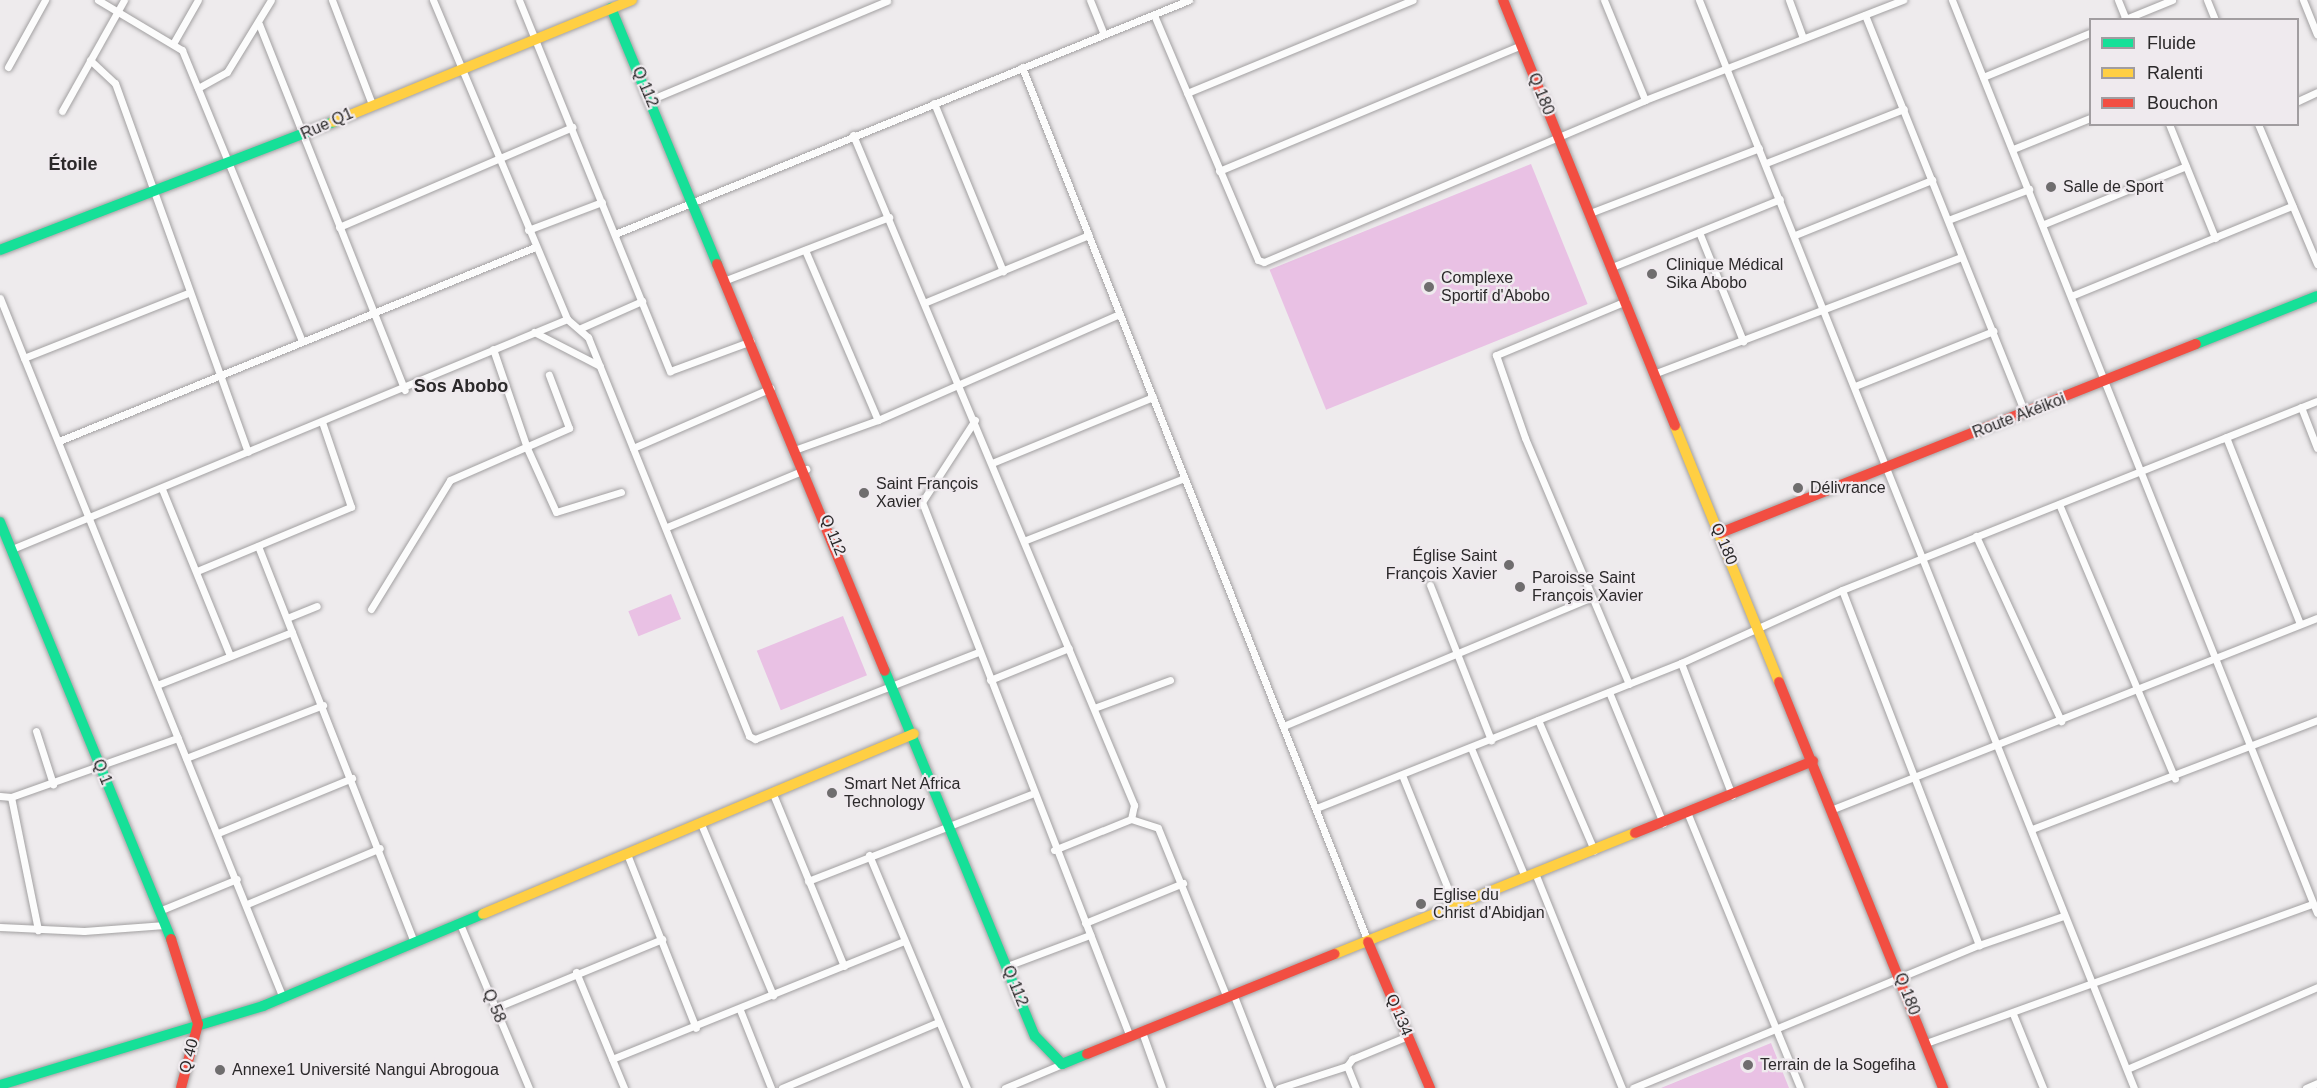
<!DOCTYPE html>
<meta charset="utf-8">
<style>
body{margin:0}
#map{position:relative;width:2317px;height:1088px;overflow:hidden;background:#eeebed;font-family:Helvetica,sans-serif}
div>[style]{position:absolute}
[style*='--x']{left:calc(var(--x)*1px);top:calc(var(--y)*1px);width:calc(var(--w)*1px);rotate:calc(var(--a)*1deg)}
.green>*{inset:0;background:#e9c1e4;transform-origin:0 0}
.roads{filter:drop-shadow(0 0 2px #a2a0a1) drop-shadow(0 0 2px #a2a0a1)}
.street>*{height:7px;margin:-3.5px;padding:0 3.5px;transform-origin:3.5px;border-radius:3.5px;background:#fcfcfc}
.fast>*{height:10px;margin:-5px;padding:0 5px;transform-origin:5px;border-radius:5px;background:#16e098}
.slow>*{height:10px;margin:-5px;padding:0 5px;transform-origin:5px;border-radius:5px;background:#ffcf43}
.jam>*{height:10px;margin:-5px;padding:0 5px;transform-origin:5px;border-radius:5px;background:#f24e42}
.dots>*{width:16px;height:16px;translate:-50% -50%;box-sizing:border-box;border:3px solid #efeaee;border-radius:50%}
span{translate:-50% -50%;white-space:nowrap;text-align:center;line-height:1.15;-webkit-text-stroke:4.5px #efeaee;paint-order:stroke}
.street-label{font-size:16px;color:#2b292a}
.poi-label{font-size:16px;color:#2b292a}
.left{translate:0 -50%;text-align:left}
.right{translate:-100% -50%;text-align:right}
.neighbourhood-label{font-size:18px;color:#2b292a;font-weight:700}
.legend{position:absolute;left:2089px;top:18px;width:210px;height:108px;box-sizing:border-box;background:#efeaee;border:2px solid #a19da0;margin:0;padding:8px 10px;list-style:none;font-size:18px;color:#2b292a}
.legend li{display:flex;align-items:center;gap:12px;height:30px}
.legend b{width:30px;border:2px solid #a19da0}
</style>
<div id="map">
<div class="green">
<i style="left:1531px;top:164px;width:151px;height:282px;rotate:68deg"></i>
<i style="left:671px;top:594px;width:27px;height:46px;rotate:68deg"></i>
<i style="left:843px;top:616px;width:64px;height:93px;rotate:68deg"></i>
<i style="clip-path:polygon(1771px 1043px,1789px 1088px,1661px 1088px)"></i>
</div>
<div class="roads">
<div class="street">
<i style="--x:98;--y:0;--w:98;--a:30.8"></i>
<i style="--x:182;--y:50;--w:315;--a:67.6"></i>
<i style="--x:332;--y:0;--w:111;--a:69"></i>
<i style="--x:433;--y:0;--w:346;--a:67.2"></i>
<i style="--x:567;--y:319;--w:28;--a:41"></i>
<i style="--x:588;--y:337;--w:430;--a:68"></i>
<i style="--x:749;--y:736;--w:7;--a:27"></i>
<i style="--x:755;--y:739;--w:239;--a:-21.3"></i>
<i style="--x:519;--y:0;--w:401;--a:67.9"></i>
<i style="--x:670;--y:371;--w:86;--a:-20.3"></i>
<i style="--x:1090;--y:0;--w:37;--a:68"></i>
<i style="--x:1604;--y:0;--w:108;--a:67.7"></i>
<i style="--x:1699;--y:0;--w:1172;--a:68.21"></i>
<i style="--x:1789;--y:0;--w:40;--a:69.8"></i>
<i style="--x:1952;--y:0;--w:983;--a:68.21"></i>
<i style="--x:2118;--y:0;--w:22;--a:68"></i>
<i style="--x:2207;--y:0;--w:22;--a:68"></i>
<i style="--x:2303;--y:0;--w:37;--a:68"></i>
<i style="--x:1154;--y:15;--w:266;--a:67"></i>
<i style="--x:1258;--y:260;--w:6;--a:18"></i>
<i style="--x:1264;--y:262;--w:414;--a:-23"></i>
<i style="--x:1645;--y:100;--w:277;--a:-21.2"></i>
<i style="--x:1865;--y:15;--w:430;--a:68.1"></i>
<i style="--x:2123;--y:20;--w:53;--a:-22.2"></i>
<i style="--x:259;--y:24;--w:394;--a:68.3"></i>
<i style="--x:174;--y:42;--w:48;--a:-60.3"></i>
<i style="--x:90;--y:60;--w:34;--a:43"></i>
<i style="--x:115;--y:83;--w:392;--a:70.2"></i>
<i style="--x:8;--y:67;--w:77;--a:-61.1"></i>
<i style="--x:1022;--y:67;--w:941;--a:68.42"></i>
<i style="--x:1983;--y:77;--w:116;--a:-22.4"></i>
<i style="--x:198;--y:88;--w:33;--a:-29"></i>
<i style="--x:227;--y:72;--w:84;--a:-58.6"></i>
<i style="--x:1187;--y:93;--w:244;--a:-22.4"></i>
<i style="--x:650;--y:100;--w:257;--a:-22.7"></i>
<i style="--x:2298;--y:101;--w:21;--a:-25"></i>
<i style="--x:934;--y:103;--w:182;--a:67.7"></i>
<i style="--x:62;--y:111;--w:127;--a:-60.8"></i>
<i style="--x:2169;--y:124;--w:123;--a:68"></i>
<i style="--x:2258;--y:124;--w:152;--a:67.1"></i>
<i style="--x:853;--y:135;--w:727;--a:67.25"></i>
<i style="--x:1134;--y:805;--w:14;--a:102"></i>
<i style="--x:2013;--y:149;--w:83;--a:-21.9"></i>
<i style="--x:1766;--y:163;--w:148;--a:-21.4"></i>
<i style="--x:1219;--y:171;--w:327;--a:-22.6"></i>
<i style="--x:1590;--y:213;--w:181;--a:-21"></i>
<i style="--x:1948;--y:220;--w:87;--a:-20.9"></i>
<i style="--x:2044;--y:224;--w:153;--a:-22.2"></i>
<i style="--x:339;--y:227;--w:254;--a:-23.2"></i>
<i style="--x:528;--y:230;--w:79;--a:-20.7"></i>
<i style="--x:1699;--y:232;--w:118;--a:68"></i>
<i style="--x:615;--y:234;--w:620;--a:-22.18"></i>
<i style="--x:1795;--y:235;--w:148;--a:-21.9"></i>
<i style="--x:805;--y:250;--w:185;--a:66.8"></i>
<i style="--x:1612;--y:267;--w:181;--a:-22"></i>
<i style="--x:726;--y:280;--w:175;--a:-21.1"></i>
<i style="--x:188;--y:293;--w:176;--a:158.4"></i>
<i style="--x:24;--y:358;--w:690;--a:67.97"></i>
<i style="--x:2071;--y:296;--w:239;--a:-22.2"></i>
<i style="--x:0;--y:298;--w:65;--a:68.2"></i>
<i style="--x:1626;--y:301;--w:141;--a:157.4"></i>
<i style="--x:1496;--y:355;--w:88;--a:70.7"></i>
<i style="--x:1525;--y:438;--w:267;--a:67.1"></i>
<i style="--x:924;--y:303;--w:178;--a:-22.4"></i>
<i style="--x:581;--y:328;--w:67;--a:-23.9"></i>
<i style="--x:534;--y:332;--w:74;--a:27.3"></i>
<i style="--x:493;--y:349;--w:105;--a:71"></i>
<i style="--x:527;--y:448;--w:70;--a:65.6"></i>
<i style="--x:556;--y:512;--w:68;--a:-17.1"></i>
<i style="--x:1656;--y:373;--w:327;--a:-20.8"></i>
<i style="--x:1855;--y:386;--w:149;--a:-21.7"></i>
<i style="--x:2301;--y:407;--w:44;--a:68.7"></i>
<i style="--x:975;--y:420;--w:98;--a:122.9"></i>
<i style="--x:922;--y:502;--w:574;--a:68.75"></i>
<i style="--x:2226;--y:437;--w:201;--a:68.4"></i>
<i style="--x:59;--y:441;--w:514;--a:-22.17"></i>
<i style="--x:633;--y:448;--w:150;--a:-23.5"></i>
<i style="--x:797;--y:449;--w:86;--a:-19.7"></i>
<i style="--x:878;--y:420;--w:263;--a:-23.7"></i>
<i style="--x:992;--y:463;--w:174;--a:-22.3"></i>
<i style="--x:162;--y:489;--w:180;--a:67.8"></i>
<i style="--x:2059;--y:504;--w:298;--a:67.1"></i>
<i style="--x:667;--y:527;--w:151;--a:-22.6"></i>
<i style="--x:1976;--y:536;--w:204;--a:65.3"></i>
<i style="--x:1026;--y:540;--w:170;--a:-21.4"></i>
<i style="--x:258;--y:546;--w:426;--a:68.5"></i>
<i style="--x:12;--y:549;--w:601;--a:-22.51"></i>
<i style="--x:197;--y:571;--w:167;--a:-22.6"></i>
<i style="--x:351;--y:507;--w:90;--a:-108.8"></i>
<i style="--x:1430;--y:585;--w:167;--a:68.5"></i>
<i style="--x:1842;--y:590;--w:381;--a:68.9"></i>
<i style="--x:371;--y:609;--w:151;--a:-58.5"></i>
<i style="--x:450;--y:480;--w:130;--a:-23.6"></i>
<i style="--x:569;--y:428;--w:57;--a:-110.7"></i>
<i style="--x:287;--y:618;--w:32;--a:-22"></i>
<i style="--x:1681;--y:663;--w:142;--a:68.9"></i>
<i style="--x:990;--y:680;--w:85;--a:-22.1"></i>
<i style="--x:157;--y:685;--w:145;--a:-21.4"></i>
<i style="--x:1609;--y:692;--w:142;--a:67.6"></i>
<i style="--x:1094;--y:708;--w:81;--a:-20.2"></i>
<i style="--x:1538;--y:720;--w:142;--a:66.7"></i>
<i style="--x:1286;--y:725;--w:329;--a:-22.7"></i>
<i style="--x:36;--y:731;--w:56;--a:72.2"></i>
<i style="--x:1471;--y:748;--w:140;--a:67.3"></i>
<i style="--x:186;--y:758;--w:147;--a:-21.1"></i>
<i style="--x:1402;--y:775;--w:141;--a:68"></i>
<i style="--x:773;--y:794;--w:186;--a:67.6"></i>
<i style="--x:0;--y:796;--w:11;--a:5"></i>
<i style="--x:11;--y:797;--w:177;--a:-19.5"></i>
<i style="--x:11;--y:797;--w:136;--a:78.5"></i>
<i style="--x:1319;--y:807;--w:390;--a:-21.7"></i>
<i style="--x:1681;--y:663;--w:177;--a:-24.4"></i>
<i style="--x:1842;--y:590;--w:511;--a:-21.7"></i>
<i style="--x:1833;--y:809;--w:520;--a:-21.54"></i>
<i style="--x:1687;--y:812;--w:298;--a:67.7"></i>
<i style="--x:701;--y:824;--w:186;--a:67.2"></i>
<i style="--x:2032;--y:829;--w:305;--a:-20.9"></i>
<i style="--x:218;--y:833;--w:145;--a:-22.3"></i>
<i style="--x:1054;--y:850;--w:83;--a:-21.9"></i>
<i style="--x:1131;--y:819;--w:28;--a:18"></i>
<i style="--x:1158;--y:828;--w:183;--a:67.9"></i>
<i style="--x:627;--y:854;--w:187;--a:68.4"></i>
<i style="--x:869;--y:855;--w:253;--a:67.2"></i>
<i style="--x:1535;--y:873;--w:232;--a:68"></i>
<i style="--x:808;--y:881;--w:239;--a:-21.3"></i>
<i style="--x:247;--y:904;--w:144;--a:-22.8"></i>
<i style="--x:159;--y:911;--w:84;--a:-22.3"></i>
<i style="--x:1085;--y:923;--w:106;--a:-22.2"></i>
<i style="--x:460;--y:924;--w:178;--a:67.2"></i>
<i style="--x:0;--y:927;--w:84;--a:2.7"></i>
<i style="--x:84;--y:931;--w:81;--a:-4.2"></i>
<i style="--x:1007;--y:966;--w:89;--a:-20.5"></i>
<i style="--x:576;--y:972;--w:126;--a:67.5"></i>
<i style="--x:1234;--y:996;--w:99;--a:68.6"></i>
<i style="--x:495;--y:1008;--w:181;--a:-22.4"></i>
<i style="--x:740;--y:1010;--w:84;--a:68.3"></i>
<i style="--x:2013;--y:1014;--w:80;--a:67.9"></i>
<i style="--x:1142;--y:1032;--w:59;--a:70.3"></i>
<i style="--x:1926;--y:1043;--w:411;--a:-19.8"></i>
<i style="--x:612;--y:1059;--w:315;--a:-22"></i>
<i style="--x:1347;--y:1066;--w:24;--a:68"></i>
<i style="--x:2127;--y:1069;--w:207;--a:-23.3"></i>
<i style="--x:782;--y:1088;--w:169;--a:-22.9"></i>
<i style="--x:1005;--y:1088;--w:62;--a:-22.8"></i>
<i style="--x:1279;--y:1088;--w:71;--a:-17.9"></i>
<i style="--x:1347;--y:1066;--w:9;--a:-54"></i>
<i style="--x:1352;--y:1059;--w:61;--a:-22.3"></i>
<i style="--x:1633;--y:1088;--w:374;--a:-22.5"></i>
<i style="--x:1979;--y:945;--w:89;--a:-19"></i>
<i style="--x:2306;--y:1088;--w:12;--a:-24"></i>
</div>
<div class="fast">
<i style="--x:611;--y:8;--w:277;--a:67.5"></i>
<i style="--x:0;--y:250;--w:357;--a:-21"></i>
<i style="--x:2196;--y:344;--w:130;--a:-21.6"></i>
<i style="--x:0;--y:522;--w:451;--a:67.7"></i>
<i style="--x:885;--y:671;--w:395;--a:67.7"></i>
<i style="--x:1035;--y:1036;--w:39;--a:46"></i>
<i style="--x:1062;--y:1064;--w:27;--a:-22"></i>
<i style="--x:0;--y:1085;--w:275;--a:-16.7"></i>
<i style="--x:263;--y:1006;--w:238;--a:-22.7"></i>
</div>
<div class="slow">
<i style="--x:333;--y:122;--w:323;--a:-22.2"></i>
<i style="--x:1675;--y:426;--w:276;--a:67.9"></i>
<i style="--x:483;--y:914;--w:467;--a:-22.7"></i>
<i style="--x:1335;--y:954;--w:323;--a:-22"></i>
</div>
<div class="jam">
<i style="--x:1503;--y:0;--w:459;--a:68"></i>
<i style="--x:717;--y:264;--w:440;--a:67.6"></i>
<i style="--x:1720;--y:533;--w:512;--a:-21.66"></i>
<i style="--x:1779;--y:682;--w:438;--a:68"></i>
<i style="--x:1635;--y:833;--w:192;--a:-22"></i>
<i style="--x:171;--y:939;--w:89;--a:72.4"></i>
<i style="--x:198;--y:1024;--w:66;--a:104.9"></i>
<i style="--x:1368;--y:942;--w:159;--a:67"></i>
<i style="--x:1087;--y:1054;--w:267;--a:-22"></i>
</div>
</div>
<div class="dots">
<i style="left:2051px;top:187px;background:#6f6d6e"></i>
<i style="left:1652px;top:274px;background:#6f6d6e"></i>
<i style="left:1429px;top:287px;background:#6f6d6e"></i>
<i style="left:1798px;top:488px;background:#6f6d6e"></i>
<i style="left:864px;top:493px;background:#6f6d6e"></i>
<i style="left:1509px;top:565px;background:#6f6d6e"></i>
<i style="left:1520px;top:587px;background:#6f6d6e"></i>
<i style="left:832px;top:793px;background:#6f6d6e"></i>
<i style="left:1421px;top:904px;background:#6f6d6e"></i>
<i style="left:1748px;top:1065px;background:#6f6d6e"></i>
<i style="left:220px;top:1070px;background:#6f6d6e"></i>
</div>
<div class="street-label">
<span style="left:645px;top:87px;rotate:67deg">Q 112</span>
<span style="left:1541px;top:94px;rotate:68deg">Q 180</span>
<span style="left:327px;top:124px;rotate:-24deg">Rue Q1</span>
<span style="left:2019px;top:416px;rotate:-21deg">Route Akéikoi</span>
<span style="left:833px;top:535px;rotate:68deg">Q 112</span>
<span style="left:1724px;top:544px;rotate:67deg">Q 180</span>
<span style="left:102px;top:772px;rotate:68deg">Q 1</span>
<span style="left:1015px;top:986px;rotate:68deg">Q 112</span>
<span style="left:1907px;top:994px;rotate:69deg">Q 180</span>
<span style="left:494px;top:1006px;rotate:67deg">Q 58</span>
<span style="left:1399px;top:1015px;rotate:67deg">Q 134</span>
<span style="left:189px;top:1056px;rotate:-75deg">Q 40</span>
</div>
<div class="poi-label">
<span class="left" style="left:2063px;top:187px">Salle de Sport</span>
<span class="left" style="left:1666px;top:274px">Clinique Médical<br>Sika Abobo</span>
<span class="left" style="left:1441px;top:287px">Complexe<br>Sportif d'Abobo</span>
<span class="left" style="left:876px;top:493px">Saint François<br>Xavier</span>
<span class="left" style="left:1810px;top:488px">Délivrance</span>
<span class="right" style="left:1497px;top:565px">Église Saint<br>François Xavier</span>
<span class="left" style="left:1532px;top:587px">Paroisse Saint<br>François Xavier</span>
<span class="left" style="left:844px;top:793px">Smart Net Africa<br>Technology</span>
<span class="left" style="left:1433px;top:904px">Eglise du<br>Christ d'Abidjan</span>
<span class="left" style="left:1760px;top:1065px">Terrain de la Sogefiha</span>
<span class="left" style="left:232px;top:1070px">Annexe1 Université Nangui Abrogoua</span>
</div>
<div class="neighbourhood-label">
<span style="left:73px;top:164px">Étoile</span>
<span style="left:461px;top:386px">Sos Abobo</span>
</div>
<ul class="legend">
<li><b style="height:8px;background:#16e098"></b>Fluide</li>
<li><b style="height:8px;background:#ffcf43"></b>Ralenti</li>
<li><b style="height:8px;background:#f24e42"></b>Bouchon</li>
</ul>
</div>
